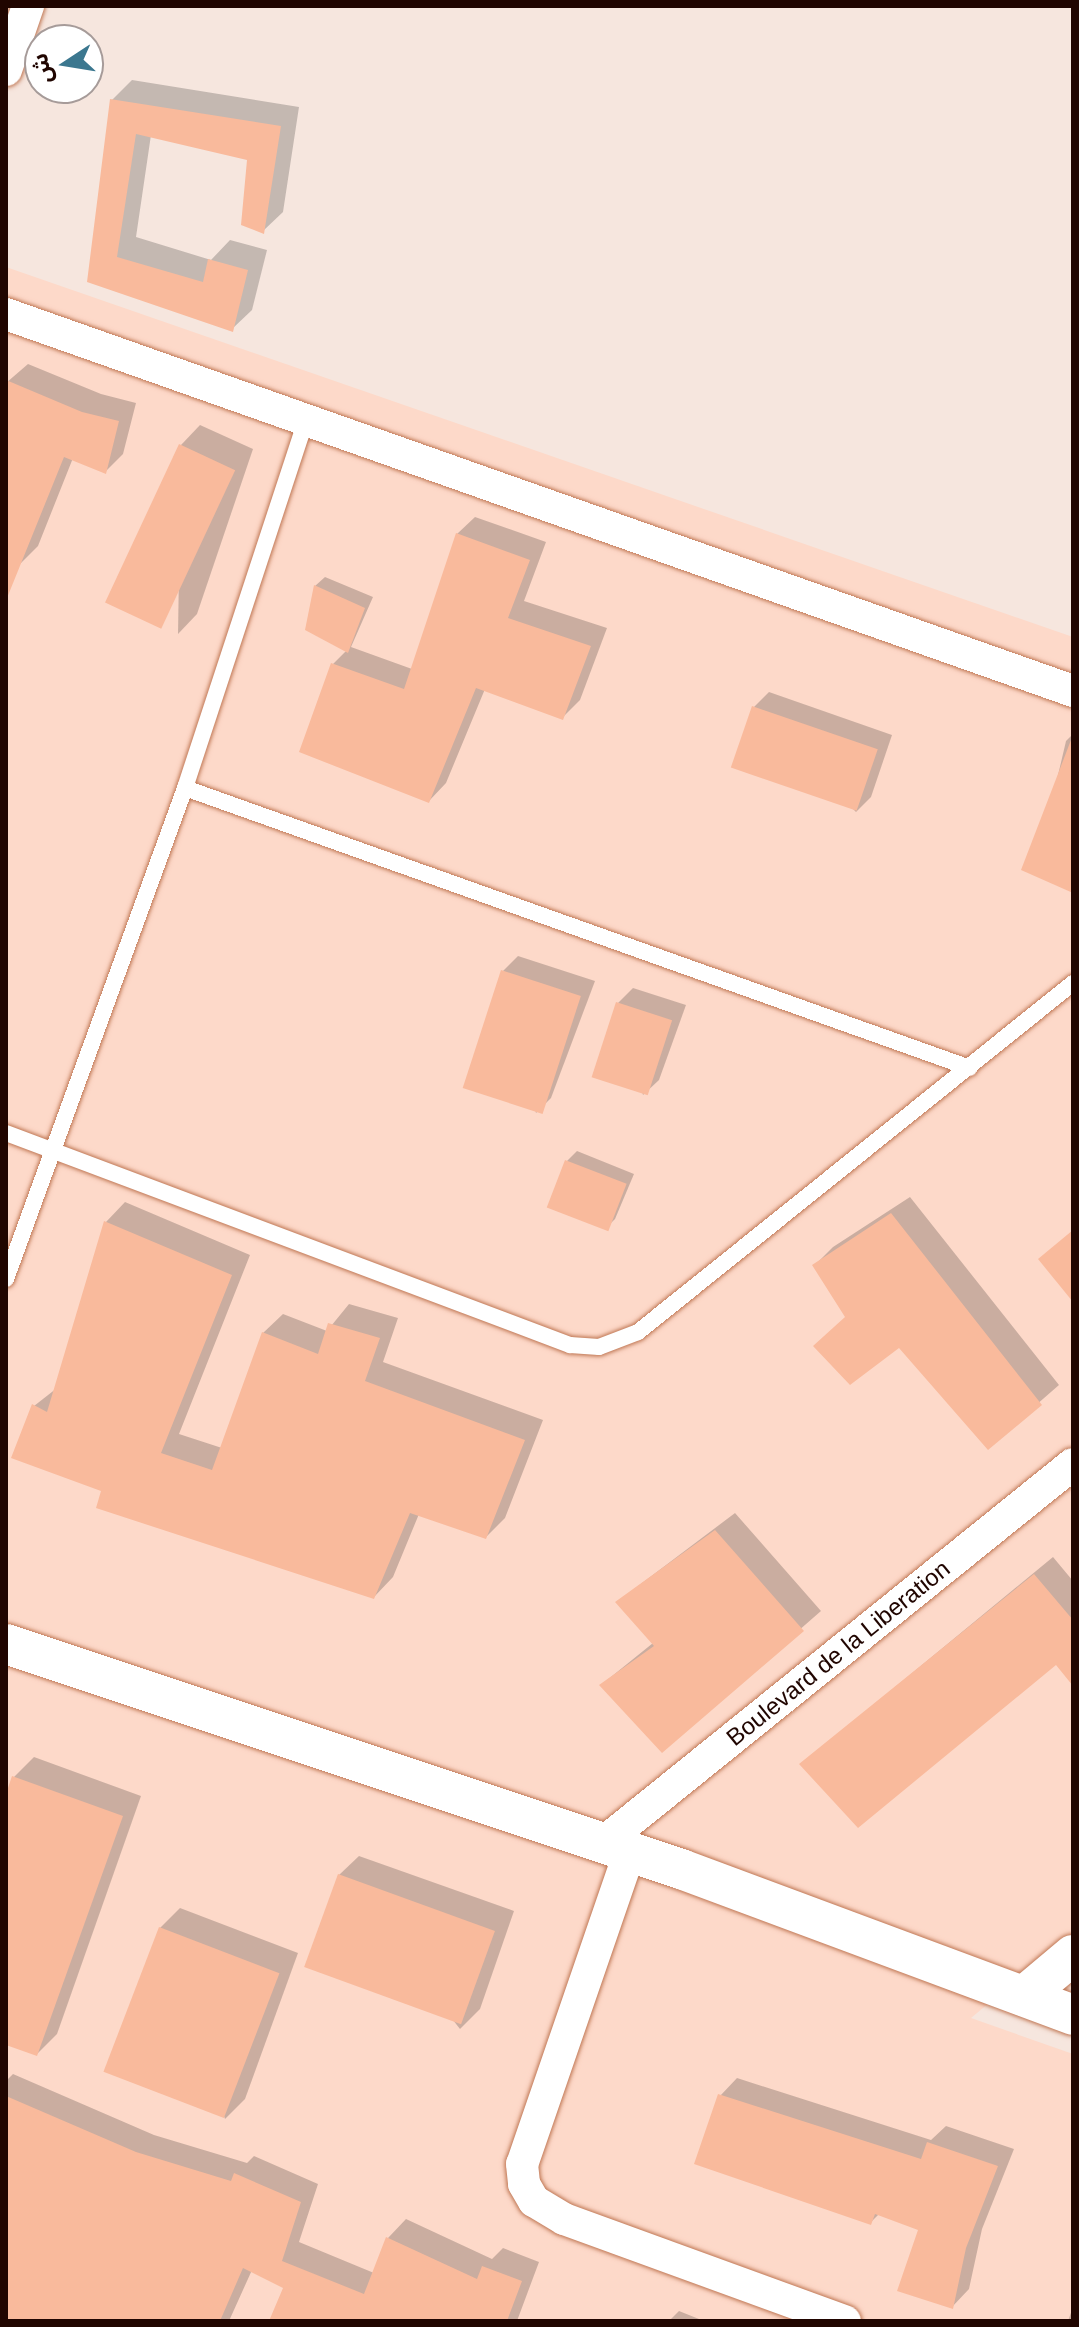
<!DOCTYPE html>
<meta charset="utf-8">
<style>
body{margin:0}
#map{position:relative;width:1079px;height:2327px;overflow:hidden;background:#f6e6de;font-family:Helvetica,"Noto Sans Arabic",sans-serif}
div>[style]{position:absolute}
[style*='--x']{left:calc(var(--x)*1px);top:calc(var(--y)*1px);width:calc(var(--w)*1px);rotate:calc(var(--a)*1deg)}
.built>*{inset:0;background:#fdd9c9}
.shadow>*{inset:0;background:#0003}
.building>*{inset:0;background:#f9ba9c;transform-origin:0 0}
.roads{filter:drop-shadow(0 0 2px #c07754) drop-shadow(0 0 2px #c07754)}
.service>*{height:16px;margin:-8px;padding:0 8px;transform-origin:8px;border-radius:8px;background:#fff}
.minor>*{height:32px;margin:-16px;padding:0 16px;transform-origin:16px;border-radius:16px;background:#fff}
.tertiary>*{height:40px;margin:-20px;padding:0 20px;transform-origin:20px;border-radius:20px;background:#fff}
span{translate:-50% -50%;white-space:nowrap;text-align:center;line-height:1.15;-webkit-text-stroke:6px #fff;paint-order:stroke}
.street-label{font-size:24px;color:#200500}
.frame{position:absolute;inset:0;border:8px solid #200500;pointer-events:none}
.north{position:absolute;left:24px;top:24px;width:80px;height:80px;box-sizing:border-box;background:#fff;border:2px solid #a69b99;border-radius:50%;rotate:258deg;font-size:22px;font-weight:700;line-height:32px;text-align:center;color:#200500}
.north::after{content:'';display:block;margin:auto;width:28px;height:36px;background:#3b778f;clip-path:polygon(50% 0,100% 100%,50% 72%,0 100%)}
</style>
<div id="map">
<div class="built">
<i style="clip-path:polygon(6px 267px,1073px 637px,1073px 1933px,971px 2018px,1073px 2054px,1073px 2321px,6px 2321px)"></i>
</div>
<div class="shadow">
<i style="clip-path:polygon(132px 80px,299px 107px,283px 212px,263px 231px,249px 158px,151px 135px,136px 237px,211px 260px,230px 240px,267px 250px,252px 310px,232px 329px,89px 281px,112px 100px)"></i>
<i style="clip-path:polygon(28px 364px,101px 394px,136px 403px,123px 454px,105px 472px,73px 458px,38px 546px,19px 565px,6px 561px,6px 383px)"></i>
<i style="clip-path:polygon(200px 425px,253px 449px,197px 614px,178px 634px,181px 445px)"></i>
<i style="clip-path:polygon(475px 517px,546px 542px,524px 601px,607px 628px,580px 700px,562px 718px,485px 689px,446px 783px,429px 801px,333px 664px,347px 650px,315px 586px,325px 577px,373px 597px,351px 647px,412px 669px,457px 534px)"></i>
<i style="clip-path:polygon(769px 692px,892px 735px,871px 797px,856px 812px,754px 707px)"></i>
<i style="clip-path:polygon(1073px 734px,1073px 891px,1055px 788px,1066px 741px)"></i>
<i style="clip-path:polygon(518px 956px,595px 981px,551px 1098px,536px 1113px,503px 971px)"></i>
<i style="clip-path:polygon(633px 988px,686px 1005px,659px 1080px,643px 1095px,618px 1003px)"></i>
<i style="clip-path:polygon(577px 1151px,634px 1174px,615px 1219px,605px 1229px,567px 1161px)"></i>
<i style="clip-path:polygon(910px 1197px,1059px 1385px,988px 1447px,899px 1345px,846px 1316px,815px 1265px,833px 1247px)"></i>
<i style="clip-path:polygon(125px 1202px,250px 1255px,179px 1434px,222px 1448px,263px 1333px,283px 1314px,327px 1331px,349px 1304px,398px 1318px,383px 1362px,543px 1420px,505px 1518px,486px 1537px,419px 1514px,393px 1577px,374px 1597px,103px 1490px,34px 1406px,57px 1388px,106px 1222px)"></i>
<i style="clip-path:polygon(735px 1513px,821px 1611px,662px 1750px,601px 1685px,653px 1643px,617px 1602px)"></i>
<i style="clip-path:polygon(1053px 1557px,1073px 1581px,1073px 1683px,1056px 1662px,802px 1764px)"></i>
<i style="clip-path:polygon(34px 1757px,141px 1796px,57px 2034px,37px 2054px,6px 2043px,6px 1801px,14px 1777px)"></i>
<i style="clip-path:polygon(359px 1856px,514px 1911px,480px 2009px,460px 2029px,339px 1875px)"></i>
<i style="clip-path:polygon(180px 1908px,298px 1953px,245px 2099px,225px 2119px,160px 1928px)"></i>
<i style="clip-path:polygon(13px 2074px,154px 2135px,247px 2163px,254px 2156px,318px 2184px,299px 2242px,374px 2273px,388px 2238px,406px 2219px,492px 2259px,503px 2248px,539px 2262px,517px 2321px,272px 2321px,285px 2287px,252px 2270px,229px 2321px,6px 2321px,6px 2081px)"></i>
<i style="clip-path:polygon(737px 2078px,931px 2140px,946px 2126px,1014px 2149px,982px 2229px,969px 2289px,952px 2307px,921px 2229px,880px 2213px,870px 2223px,720px 2096px)"></i>
<i style="clip-path:polygon(1073px 2307px,1073px 2321px,1068px 2321px)"></i>
<i style="clip-path:polygon(679px 2311px,704px 2321px,669px 2321px)"></i>
</div>
<div class="building">
<i style="clip-path:polygon(110px 99px,281px 126px,264px 234px,241px 225px,247px 160px,136px 134px,117px 257px,203px 282px,208px 259px,248px 270px,233px 332px,87px 282px)"></i>
<i style="clip-path:polygon(6px 380px,82px 412px,119px 421px,106px 474px,64px 457px,7px 598px)"></i>
<i style="left:179px;top:444px;width:62px;height:175px;rotate:25deg"></i>
<i style="clip-path:polygon(456px 533px,530px 560px,508px 618px,591px 646px,563px 720px,476px 688px,429px 803px,299px 752px,331px 663px,404px 689px)"></i>
<i style="clip-path:polygon(314px 585px,365px 608px,348px 653px,305px 630px)"></i>
<i style="left:752px;top:706px;width:133px;height:65px;rotate:19deg"></i>
<i style="clip-path:polygon(1071px 740px,1073px 740px,1073px 893px,1021px 870px)"></i>
<i style="left:501px;top:970px;width:84px;height:124px;rotate:18deg"></i>
<i style="left:616px;top:1002px;width:59px;height:79px;rotate:18deg"></i>
<i style="left:565px;top:1160px;width:66px;height:51px;rotate:21deg"></i>
<i style="clip-path:polygon(891px 1213px,1042px 1405px,988px 1450px,899px 1348px,850px 1385px,813px 1346px,845px 1317px,812px 1265px)"></i>
<i style="clip-path:polygon(104px 1221px,232px 1275px,161px 1453px,212px 1470px,262px 1332px,318px 1354px,328px 1323px,380px 1338px,365px 1381px,525px 1440px,486px 1539px,410px 1513px,374px 1599px,96px 1508px,101px 1491px,11px 1458px,32px 1404px,47px 1412px)"></i>
<i style="clip-path:polygon(1073px 1230px,1073px 1302px,1038px 1259px)"></i>
<i style="clip-path:polygon(715px 1530px,804px 1631px,662px 1753px,599px 1685px,654px 1646px,615px 1602px)"></i>
<i style="clip-path:polygon(1034px 1574px,1073px 1620px,1073px 1686px,1056px 1665px,858px 1828px,799px 1764px)"></i>
<i style="clip-path:polygon(12px 1776px,123px 1816px,37px 2056px,6px 2045px,6px 1794px)"></i>
<i style="left:338px;top:1874px;width:167px;height:99px;rotate:20deg"></i>
<i style="left:159px;top:1927px;width:129px;height:155px;rotate:21deg"></i>
<i style="clip-path:polygon(718px 2094px,921px 2159px,927px 2142px,998px 2166px,966px 2248px,953px 2309px,897px 2291px,918px 2230px,875px 2214px,871px 2225px,694px 2164px)"></i>
<i style="clip-path:polygon(6px 2096px,136px 2152px,231px 2181px,234px 2173px,301px 2202px,282px 2261px,364px 2294px,386px 2237px,477px 2279px,482px 2266px,522px 2281px,507px 2321px,269px 2321px,283px 2288px,243px 2268px,220px 2321px,6px 2321px)"></i>
</div>
<div class="roads">
<div class="service">
<i style="--x:185;--y:788;--w:833;--a:19.63"></i>
<i style="--x:6;--y:1133;--w:603;--a:20.6"></i>
<i style="--x:570;--y:1345;--w:29;--a:4"></i>
<i style="--x:599;--y:1347;--w:42;--a:-21"></i>
<i style="--x:638;--y:1332;--w:558;--a:-38.74"></i>
<i style="--x:6;--y:1279;--w:523;--a:-69.97"></i>
<i style="--x:185;--y:788;--w:386;--a:-71.8"></i>
</div>
<div class="minor">
<i style="--x:6;--y:70;--w:68;--a:-71"></i>
<i style="--x:6;--y:314;--w:1132;--a:19.46"></i>
<i style="--x:604;--y:1842;--w:602;--a:-38.87"></i>
<i style="--x:630;--y:1851;--w:331;--a:109"></i>
<i style="--x:522;--y:2164;--w:20;--a:84"></i>
<i style="--x:524;--y:2184;--w:20;--a:60"></i>
<i style="--x:534;--y:2201;--w:35;--a:31"></i>
<i style="--x:564;--y:2219;--w:299;--a:20"></i>
</div>
<div class="tertiary">
<i style="--x:6;--y:1644;--w:712;--a:18.43"></i>
<i style="--x:681;--y:1869;--w:418;--a:20.4"></i>
<i style="--x:1024;--y:1996;--w:64;--a:-39.9"></i>
</div>
</div>
<div class="street-label">
<span style="left:838px;top:1653px;rotate:-39deg">Boulevard de la Liberation</span>
</div>
<div class="frame"></div>
<div class="north">ش</div>
</div>
